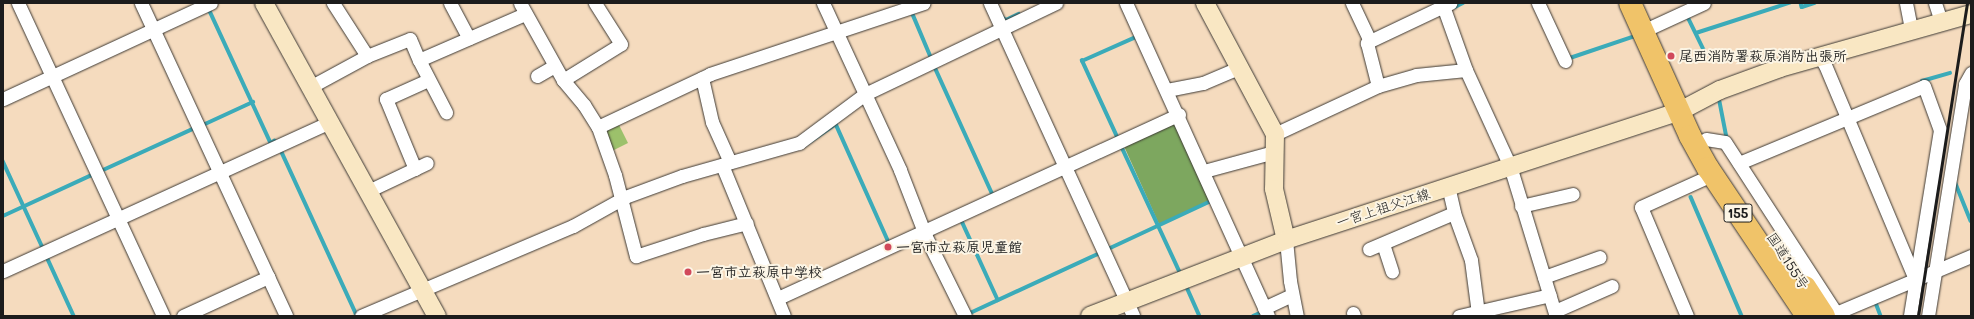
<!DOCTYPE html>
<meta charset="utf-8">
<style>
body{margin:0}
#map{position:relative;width:1974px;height:319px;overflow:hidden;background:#f5dbbe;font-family:Mali,"Klee One",sans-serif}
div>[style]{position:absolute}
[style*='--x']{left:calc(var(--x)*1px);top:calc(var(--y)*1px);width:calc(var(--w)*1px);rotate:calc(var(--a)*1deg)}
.green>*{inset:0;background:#9cc16b}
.forest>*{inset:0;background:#7da75f}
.stream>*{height:3.5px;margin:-1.75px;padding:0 1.75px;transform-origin:1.75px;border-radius:1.75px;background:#3babb9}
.roads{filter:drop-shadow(0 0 1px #3d3934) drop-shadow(0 0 1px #3d3934)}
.street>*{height:13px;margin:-6.5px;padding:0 6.5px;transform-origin:6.5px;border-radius:6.5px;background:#fff}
.secondary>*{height:18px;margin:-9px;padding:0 9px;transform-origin:9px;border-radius:9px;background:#f9e7c3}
.highway>*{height:22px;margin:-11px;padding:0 11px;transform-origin:11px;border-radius:11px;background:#f0c369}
.rail>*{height:3px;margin:-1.5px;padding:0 1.5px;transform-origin:1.5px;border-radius:1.5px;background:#1c1c1c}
.dots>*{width:11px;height:11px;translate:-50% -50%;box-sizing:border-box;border:2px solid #fcf5e5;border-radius:50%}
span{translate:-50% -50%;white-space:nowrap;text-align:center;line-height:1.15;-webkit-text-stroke:4px #fcf5e5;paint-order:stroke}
.shield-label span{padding:1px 3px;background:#fcf5e5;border:1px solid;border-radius:3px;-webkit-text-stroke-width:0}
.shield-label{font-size:13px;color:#1c1c1c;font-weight:700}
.poi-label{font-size:14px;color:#1c1c1c;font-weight:700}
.left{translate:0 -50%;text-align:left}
.street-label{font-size:14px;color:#1c1c1c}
.frame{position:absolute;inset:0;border:4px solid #1c1c1c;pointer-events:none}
</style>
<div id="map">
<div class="green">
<i style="clip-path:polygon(618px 123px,628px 143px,610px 152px,605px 129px)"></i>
</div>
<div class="forest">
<i style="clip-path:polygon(1170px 122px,1176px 124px,1211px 201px,1159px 224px,1123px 144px)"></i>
</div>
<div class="stream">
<i style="--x:1801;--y:3;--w:4;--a:76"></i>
<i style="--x:1802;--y:7;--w:13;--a:-18"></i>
<i style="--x:1455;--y:7;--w:9;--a:-27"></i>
<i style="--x:209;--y:9;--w:148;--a:65.2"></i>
<i style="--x:271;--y:143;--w:4;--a:-34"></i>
<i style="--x:912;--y:12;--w:49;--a:67.1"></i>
<i style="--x:1687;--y:15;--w:39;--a:64"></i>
<i style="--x:1002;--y:17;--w:5;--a:37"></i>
<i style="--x:1006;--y:20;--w:14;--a:-25"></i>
<i style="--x:1696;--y:33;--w:98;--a:-17.9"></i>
<i style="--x:1567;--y:59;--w:75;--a:-18.7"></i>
<i style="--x:934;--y:65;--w:143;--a:65.6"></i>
<i style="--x:1922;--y:81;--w:29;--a:-16"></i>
<i style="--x:1720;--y:102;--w:38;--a:79"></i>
<i style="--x:203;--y:125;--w:55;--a:-24.7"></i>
<i style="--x:1117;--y:137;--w:84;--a:-114.7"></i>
<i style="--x:1082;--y:61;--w:57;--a:-23.9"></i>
<i style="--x:1121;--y:145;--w:140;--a:65.1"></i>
<i style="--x:280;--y:148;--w:182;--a:65.3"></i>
<i style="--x:801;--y:148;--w:42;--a:-34.4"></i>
<i style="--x:836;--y:124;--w:127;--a:65.9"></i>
<i style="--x:3;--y:161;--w:96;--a:65.3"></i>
<i style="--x:101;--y:171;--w:103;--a:-24.6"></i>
<i style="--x:1954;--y:179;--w:45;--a:68"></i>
<i style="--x:1691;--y:197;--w:129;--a:66.8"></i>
<i style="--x:3;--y:216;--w:100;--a:-24.8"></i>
<i style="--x:961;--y:219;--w:89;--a:65.4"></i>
<i style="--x:1106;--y:250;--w:116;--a:-25"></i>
<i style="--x:47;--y:257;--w:65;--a:65.4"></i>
<i style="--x:1186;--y:285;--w:34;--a:66"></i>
<i style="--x:1876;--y:303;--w:14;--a:69"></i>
<i style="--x:968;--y:314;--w:145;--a:-24.8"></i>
<i style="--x:1253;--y:316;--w:10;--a:-24"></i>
</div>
<div class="roads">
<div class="street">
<i style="--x:18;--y:3;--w:345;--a:65.1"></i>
<i style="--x:141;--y:3;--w:345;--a:65.1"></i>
<i style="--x:333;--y:3;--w:63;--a:57.3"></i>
<i style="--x:450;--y:3;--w:40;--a:62"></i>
<i style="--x:520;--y:3;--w:88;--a:60.8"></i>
<i style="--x:563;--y:80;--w:33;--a:50"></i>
<i style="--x:584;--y:105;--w:26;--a:58"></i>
<i style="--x:598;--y:127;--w:124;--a:-25.3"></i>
<i style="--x:710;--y:74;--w:225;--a:-18.4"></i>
<i style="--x:823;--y:3;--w:184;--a:65.2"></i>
<i style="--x:900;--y:170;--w:72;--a:68.8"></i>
<i style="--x:926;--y:237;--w:88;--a:63.7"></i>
<i style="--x:990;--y:3;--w:344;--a:65.4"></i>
<i style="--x:1126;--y:3;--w:344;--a:65.6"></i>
<i style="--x:1352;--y:3;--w:42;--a:64.7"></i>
<i style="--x:1370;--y:41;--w:4;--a:146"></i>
<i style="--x:1367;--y:43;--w:44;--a:75.7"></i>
<i style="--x:1442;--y:3;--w:71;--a:70.3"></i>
<i style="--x:1466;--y:70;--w:106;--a:65.4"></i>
<i style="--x:1510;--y:166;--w:157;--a:73"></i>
<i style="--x:1538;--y:3;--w:64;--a:65"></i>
<i style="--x:1906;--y:3;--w:26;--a:79"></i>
<i style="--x:1935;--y:3;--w:20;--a:72"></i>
<i style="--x:1643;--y:31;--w:67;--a:-24.7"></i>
<i style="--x:1370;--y:41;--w:89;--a:-25.4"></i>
<i style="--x:1819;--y:56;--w:11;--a:56"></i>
<i style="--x:1825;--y:65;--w:230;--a:67.2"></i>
<i style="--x:419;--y:60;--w:59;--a:62.6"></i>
<i style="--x:537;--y:76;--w:20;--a:-30"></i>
<i style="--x:702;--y:78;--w:45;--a:77.2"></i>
<i style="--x:712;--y:122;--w:44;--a:65.8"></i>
<i style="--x:563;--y:80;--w:68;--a:-31.8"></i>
<i style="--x:621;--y:44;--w:49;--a:-122.4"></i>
<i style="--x:310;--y:87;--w:65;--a:-28.5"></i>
<i style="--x:367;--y:56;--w:46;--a:-21.6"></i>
<i style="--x:410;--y:39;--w:23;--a:67"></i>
<i style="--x:419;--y:60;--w:116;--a:-23.5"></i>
<i style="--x:1167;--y:90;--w:37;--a:-11"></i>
<i style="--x:1203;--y:83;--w:39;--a:-23"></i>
<i style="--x:3;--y:99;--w:229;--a:-24.8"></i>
<i style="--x:598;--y:127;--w:51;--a:70.5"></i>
<i style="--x:615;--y:175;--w:84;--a:75.5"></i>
<i style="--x:636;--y:256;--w:71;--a:-18.2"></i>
<i style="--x:703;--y:234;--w:45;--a:-14"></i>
<i style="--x:1275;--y:134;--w:114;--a:-25"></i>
<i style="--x:1378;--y:86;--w:40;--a:-16"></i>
<i style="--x:1416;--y:75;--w:50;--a:-5.7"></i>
<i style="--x:1706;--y:139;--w:19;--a:9"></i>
<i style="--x:1725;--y:142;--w:207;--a:57"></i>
<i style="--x:1739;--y:163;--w:200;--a:-22.6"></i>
<i style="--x:1924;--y:86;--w:47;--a:70"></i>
<i style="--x:1940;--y:130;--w:188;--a:99.2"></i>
<i style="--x:722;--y:165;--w:163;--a:67.7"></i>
<i style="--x:415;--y:169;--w:76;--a:-112.5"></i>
<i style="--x:386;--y:99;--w:46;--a:-24.3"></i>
<i style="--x:1204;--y:171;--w:73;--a:-15.2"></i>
<i style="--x:1448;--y:186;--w:28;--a:77"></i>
<i style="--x:1454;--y:213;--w:50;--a:70.1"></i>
<i style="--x:1471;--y:260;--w:53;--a:82.5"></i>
<i style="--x:368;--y:191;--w:65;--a:-25.4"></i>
<i style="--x:1521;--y:206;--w:53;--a:-13"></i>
<i style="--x:1286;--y:240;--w:41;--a:84.4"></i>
<i style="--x:1290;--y:281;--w:36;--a:79"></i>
<i style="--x:1383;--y:244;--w:29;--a:72"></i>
<i style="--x:1369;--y:249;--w:92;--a:-23"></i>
<i style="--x:3;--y:271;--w:359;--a:-24.5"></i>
<i style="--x:1544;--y:277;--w:59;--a:-19.7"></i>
<i style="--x:778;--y:298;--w:441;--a:-24.6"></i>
<i style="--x:1264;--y:308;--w:31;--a:-25"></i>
<i style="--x:1555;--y:311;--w:62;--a:-23.7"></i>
<i style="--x:1353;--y:313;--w:3;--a:72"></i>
<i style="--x:1836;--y:313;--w:147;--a:-22.9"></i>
<i style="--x:183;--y:316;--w:94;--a:-24.6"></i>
<i style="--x:361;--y:316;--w:230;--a:-23"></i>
<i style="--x:573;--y:226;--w:60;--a:-29.1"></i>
<i style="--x:625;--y:197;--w:61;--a:-20.2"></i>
<i style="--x:682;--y:176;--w:122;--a:-15.8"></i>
<i style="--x:799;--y:143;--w:82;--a:-36.6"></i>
<i style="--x:865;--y:94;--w:212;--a:-25.5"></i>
<i style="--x:1459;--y:316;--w:93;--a:-13"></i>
<i style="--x:1687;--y:316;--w:118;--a:-112.9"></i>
<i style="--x:1641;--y:207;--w:70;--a:-24.4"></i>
<i style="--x:1705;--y:178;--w:10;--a:-73"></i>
<i style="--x:1928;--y:316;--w:235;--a:-80.9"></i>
<i style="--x:1965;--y:84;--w:13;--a:-61"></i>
</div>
<div class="secondary">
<i style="--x:264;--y:3;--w:358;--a:61.1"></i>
<i style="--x:1205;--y:3;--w:149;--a:61.9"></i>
<i style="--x:1275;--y:134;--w:55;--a:91"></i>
<i style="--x:1274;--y:189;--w:52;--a:76.8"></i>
<i style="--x:1090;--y:316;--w:210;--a:-21.2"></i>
<i style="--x:1286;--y:240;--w:415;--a:-18.1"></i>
<i style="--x:1680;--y:111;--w:45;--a:-27.7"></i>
<i style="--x:1720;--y:90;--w:64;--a:-20.1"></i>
<i style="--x:1780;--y:68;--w:198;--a:-15.8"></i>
</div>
<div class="highway">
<i style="--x:1630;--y:3;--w:146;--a:65.7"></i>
<i style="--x:1690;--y:136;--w:37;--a:61"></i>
<i style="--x:1708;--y:168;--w:178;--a:56.2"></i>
<i style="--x:1805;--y:287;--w:35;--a:57"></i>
</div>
</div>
<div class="rail">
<i style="--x:1918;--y:316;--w:317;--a:-81.1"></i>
</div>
<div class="dots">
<i style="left:1671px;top:56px;background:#d1495b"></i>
<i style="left:888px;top:247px;background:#d1495b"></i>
<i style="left:688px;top:272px;background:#d1495b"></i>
</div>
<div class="shield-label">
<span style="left:1738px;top:213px">155</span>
</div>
<div class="poi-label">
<span class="left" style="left:1679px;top:56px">尾西消防署萩原消防出張所</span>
<span class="left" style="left:896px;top:247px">一宮市立萩原児童館</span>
<span class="left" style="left:696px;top:272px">一宮市立萩原中学校</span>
</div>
<div class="street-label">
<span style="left:1383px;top:208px;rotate:-18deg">一宮上祖父江線</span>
<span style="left:1788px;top:261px;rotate:57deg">国道155号</span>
</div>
<div class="frame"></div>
</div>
